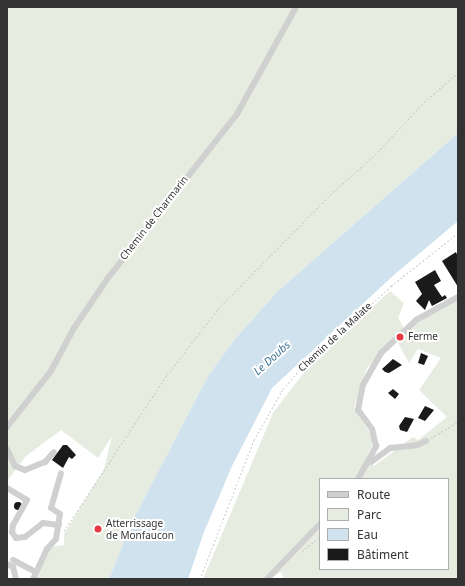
<!DOCTYPE html>
<meta charset="utf-8">
<style>
body{margin:0}
#map{position:relative;width:465px;height:586px;overflow:hidden;background:#fff;font-family:"Noto Sans",sans-serif}
div>[style]{position:absolute}
[style*='--x']{left:calc(var(--x)*1px);top:calc(var(--y)*1px);width:calc(var(--w)*1px);rotate:calc(var(--a)*1deg)}
.green>*{inset:0;background:#e6ecdf}
.water>*{inset:0;background:#cfe2ee}
.building>*{inset:0;background:#1a1a1a}
.round{border-radius:50%}
.path>*{height:1px;margin-top:-0.5px;transform-origin:0;background:repeating-linear-gradient(90deg,#cdcdcd 0 2px,transparent 0 4px)}
.minor>*{height:6px;margin:-3px;padding:0 3px;transform-origin:3px;border-radius:3px;background:#d0d0d0}
.dots>*{width:11px;height:11px;translate:-50% -50%;box-sizing:border-box;border:2px solid #fff;border-radius:50%}
span{translate:-50% -50%;white-space:nowrap;text-align:center;line-height:1.15;-webkit-text-stroke:4px #fff;paint-order:stroke}
.street-label{font-size:10px;color:#333}
.poi-label{font-size:10px;color:#333}
.left{translate:0 -50%;text-align:left}
.water-label{font-size:11px;color:#3f7597;font-style:italic}
.frame{position:absolute;inset:0;border:8px solid #333;pointer-events:none}
.legend{position:absolute;left:319px;top:478px;width:130px;height:92px;box-sizing:border-box;background:#fff;border:1px solid #adadad;margin:0;padding:5px 7px;list-style:none;font-size:12px;color:#333}
.legend li{display:flex;align-items:center;gap:8px;height:20px}
.legend b{width:20px;border:1px solid #adadad}
</style>
<div id="map">
<div class="green">
<i style="clip-path:polygon(7px 7px,458px 7px,458px 133px,277px 292px,235px 339px,208px 376px,131px 524px,109px 579px,32px 579px,51px 547px,64px 545px,64px 534px,104px 469px,112px 436px,98px 458px,61px 430px,26px 456px,7px 481px)"></i>
<i style="clip-path:polygon(evenodd,390px 291px,404px 303px,398px 318px,405px 330px,458px 297px,458px 579px,284px 579px,281px 572px,270px 579px,203px 579px,273px 413px,309px 366px,390px 291px,395px 337px,409px 363px,418px 349px,441px 358px,419px 390px,447px 417px,418px 440px,413px 437px,374px 466px,365px 460px,372px 446px,372px 436px,354px 408px,367px 368px,395px 337px,390px 291px,320px 479px,448px 479px,448px 569px,320px 569px,320px 479px)"></i>
</div>
<div class="water">
<i style="clip-path:polygon(458px 133px,458px 221px,395px 274px,272px 388px,232px 466px,204px 532px,188px 579px,109px 579px,131px 524px,208px 376px,235px 339px,277px 292px)"></i>
</div>
<div class="building">
<i style="clip-path:polygon(456px 252px,458px 257px,458px 287px,442px 261px)"></i>
<i style="clip-path:polygon(435px 270px,441px 281px,434px 285px,442px 297px,445px 295px,447px 298px,432px 306px,429px 300px,425px 310px,416px 301px,422px 294px,415px 282px)"></i>
<i style="clip-path:polygon(421px 353px,428px 356px,424px 365px,418px 363px)"></i>
<i style="clip-path:polygon(393px 359px,402px 365px,389px 373px,385px 372px,382px 369px)"></i>
<i style="clip-path:polygon(393px 389px,399px 394px,395px 399px,388px 393px)"></i>
<i style="clip-path:polygon(425px 406px,434px 410px,425px 421px,418px 418px)"></i>
<i style="clip-path:polygon(405px 417px,414px 419px,407px 432px,400px 430px,399px 426px)"></i>
<i style="clip-path:polygon(63px 445px,67px 445px,76px 455px,72px 459px,69px 457px,63px 468px,52px 460px)"></i>
<i class="round" style="left:14px;top:502px;width:8px;height:8px"></i>
</div>
<div class="path">
<i style="--x:431;--y:438;--w:31;--a:-31"></i>
<i style="--x:64;--y:531;--w:187;--a:-56.6"></i>
<i style="--x:167;--y:375;--w:83;--a:-52.3"></i>
<i style="--x:218;--y:309;--w:164;--a:-45.5"></i>
<i style="--x:333;--y:192;--w:56;--a:-41.4"></i>
<i style="--x:375;--y:155;--w:72;--a:-47.2"></i>
<i style="--x:424;--y:102;--w:45;--a:-40.5"></i>
<i style="--x:302;--y:551;--w:23;--a:-38"></i>
<i style="--x:200;--y:579;--w:149;--a:-68.8"></i>
<i style="--x:254;--y:440;--w:59;--a:-60.4"></i>
<i style="--x:283;--y:389;--w:32;--a:-49"></i>
<i style="--x:304;--y:365;--w:118;--a:-42.2"></i>
<i style="--x:391;--y:286;--w:85;--a:-38.3"></i>
</div>
<div class="minor">
<i style="--x:7;--y:427;--w:71;--a:-51.8"></i>
<i style="--x:51;--y:371;--w:49;--a:-61.9"></i>
<i style="--x:74;--y:328;--w:60;--a:-55.8"></i>
<i style="--x:108;--y:278;--w:209;--a:-51.8"></i>
<i style="--x:237;--y:114;--w:122;--a:-61.1"></i>
<i style="--x:7;--y:449;--w:19;--a:65"></i>
<i style="--x:15;--y:466;--w:11;--a:22"></i>
<i style="--x:25;--y:470;--w:22;--a:-22"></i>
<i style="--x:45;--y:462;--w:13;--a:-48"></i>
<i style="--x:371;--y:462;--w:24;--a:-36"></i>
<i style="--x:390;--y:448;--w:27;--a:-6"></i>
<i style="--x:417;--y:445;--w:10;--a:-24"></i>
<i style="--x:358;--y:479;--w:38;--a:-61"></i>
<i style="--x:376;--y:446;--w:17;--a:-103"></i>
<i style="--x:372;--y:429;--w:24;--a:-126"></i>
<i style="--x:358;--y:410;--w:25;--a:-79"></i>
<i style="--x:363;--y:385;--w:21;--a:-61"></i>
<i style="--x:373;--y:367;--w:16;--a:-60"></i>
<i style="--x:381;--y:353;--w:48;--a:-43.3"></i>
<i style="--x:416;--y:320;--w:48;--a:-28.7"></i>
<i style="--x:7;--y:488;--w:23;--a:31"></i>
<i style="--x:27;--y:500;--w:29;--a:119"></i>
<i style="--x:13;--y:525;--w:7;--a:98"></i>
<i style="--x:12;--y:532;--w:7;--a:56"></i>
<i style="--x:16;--y:538;--w:9;--a:-6"></i>
<i style="--x:25;--y:537;--w:23;--a:-38"></i>
<i style="--x:43;--y:523;--w:16;--a:7"></i>
<i style="--x:13;--y:560;--w:26;--a:28"></i>
<i style="--x:7;--y:564;--w:7;--a:27"></i>
<i style="--x:13;--y:567;--w:12;--a:76"></i>
<i style="--x:33;--y:579;--w:33;--a:-65"></i>
<i style="--x:47;--y:549;--w:13;--a:-48"></i>
<i style="--x:56;--y:539;--w:25;--a:-81"></i>
<i style="--x:60;--y:514;--w:11;--a:-146"></i>
<i style="--x:51;--y:508;--w:36;--a:-74"></i>
<i style="--x:267;--y:579;--w:76;--a:-46.1"></i>
</div>
<div class="dots">
<i style="left:400px;top:337px;background:#e63946"></i>
<i style="left:98px;top:529px;background:#e63946"></i>
</div>
<div class="street-label">
<span style="left:154px;top:218px;rotate:-52deg">Chemin de Charmarin</span>
<span style="left:335px;top:337px;rotate:-43deg">Chemin de la Malate</span>
</div>
<div class="poi-label">
<span class="left" style="left:408px;top:337px">Ferme</span>
<span class="left" style="left:106px;top:529px">Atterrissage<br>de Monfaucon</span>
</div>
<div class="water-label">
<span style="left:272px;top:358px;rotate:-42deg">Le Doubs</span>
</div>
<div class="frame"></div>
<ul class="legend">
<li><b style="height:5px;background:#d0d0d0"></b>Route</li>
<li><b style="height:11px;background:#e6ecdf"></b>Parc</li>
<li><b style="height:11px;background:#cfe2ee"></b>Eau</li>
<li><b style="height:11px;background:#1a1a1a"></b>Bâtiment</li>
</ul>
</div>
